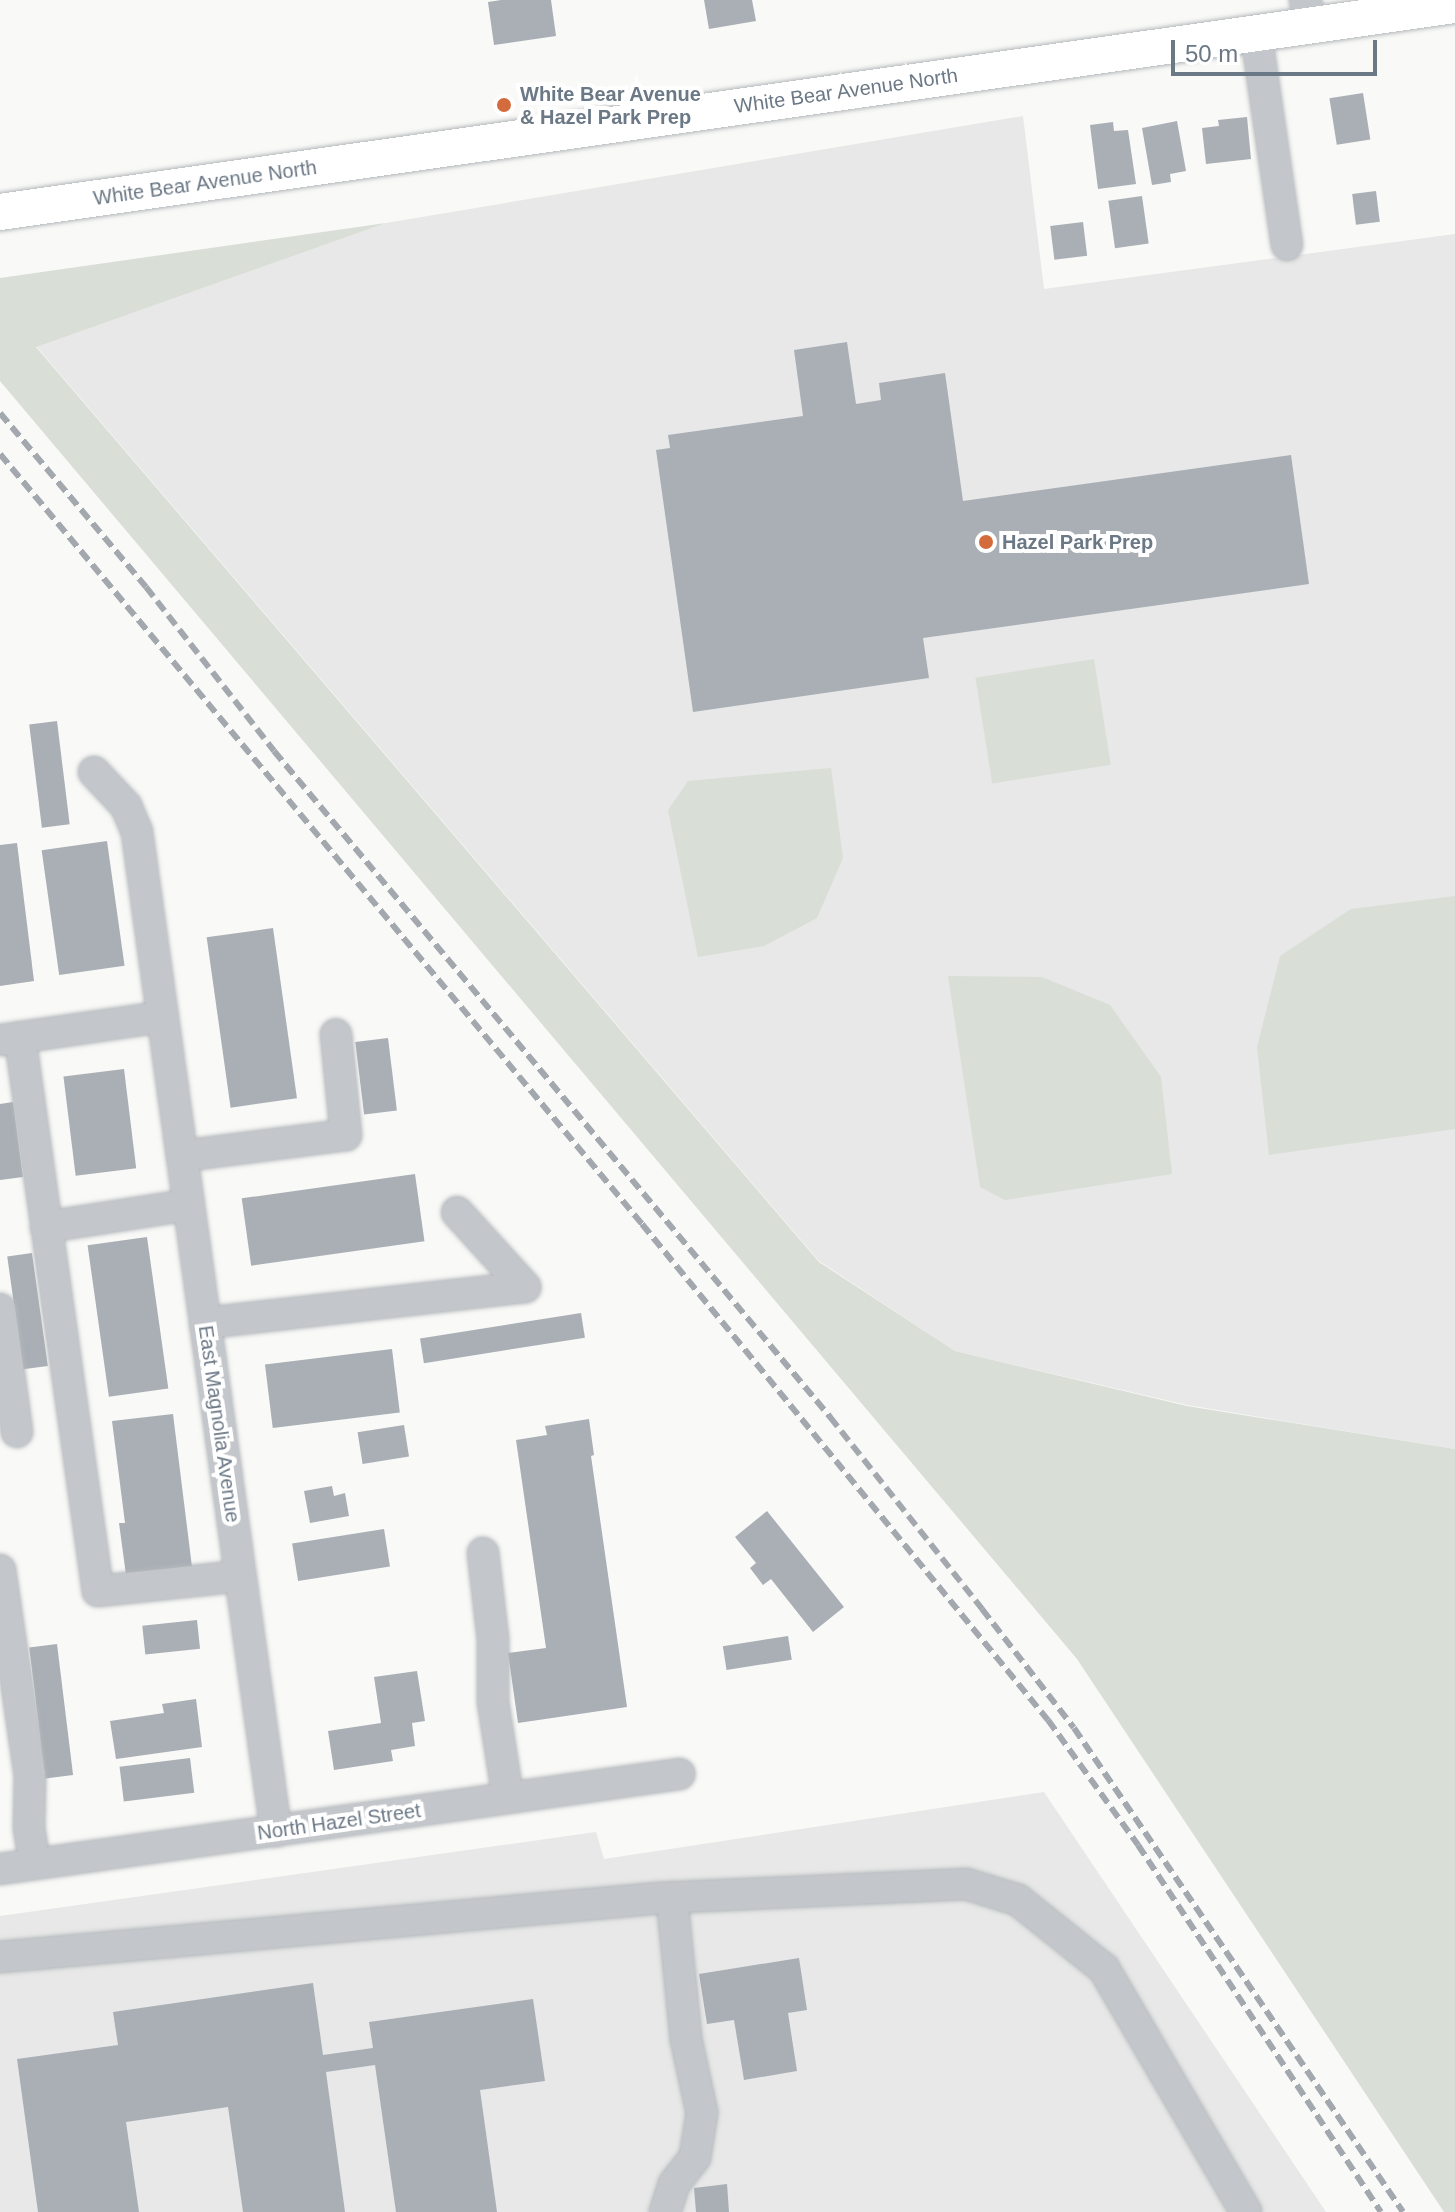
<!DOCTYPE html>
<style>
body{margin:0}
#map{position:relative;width:1455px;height:2212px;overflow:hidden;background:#f9f9f7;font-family:Arial,sans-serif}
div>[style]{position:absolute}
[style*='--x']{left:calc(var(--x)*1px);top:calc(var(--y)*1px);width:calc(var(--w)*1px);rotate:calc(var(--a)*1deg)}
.built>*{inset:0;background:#e7e8e7}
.green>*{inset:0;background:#d9ded7;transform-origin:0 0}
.building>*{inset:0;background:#a9afb5;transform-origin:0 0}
.roads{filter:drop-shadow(0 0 2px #b4b8bc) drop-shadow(0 0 2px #b4b8bc)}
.minor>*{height:30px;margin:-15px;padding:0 15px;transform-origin:15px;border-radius:15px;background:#c3c6ca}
.major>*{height:36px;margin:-18px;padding:0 18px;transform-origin:18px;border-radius:18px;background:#fff}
.rail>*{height:6px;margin-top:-3px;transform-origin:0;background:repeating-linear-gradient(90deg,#a3a8ae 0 12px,transparent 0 18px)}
.dots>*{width:22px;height:22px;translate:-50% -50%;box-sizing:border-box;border:4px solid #fff;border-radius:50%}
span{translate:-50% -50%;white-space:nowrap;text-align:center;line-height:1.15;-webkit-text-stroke:8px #fff;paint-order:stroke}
.street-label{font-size:20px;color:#6b7885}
.poi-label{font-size:20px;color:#6b7885;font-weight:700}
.left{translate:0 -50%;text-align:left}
.scale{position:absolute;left:1171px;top:40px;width:206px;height:36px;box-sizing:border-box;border:4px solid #6b7885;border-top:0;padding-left:10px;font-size:24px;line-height:28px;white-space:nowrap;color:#6b7885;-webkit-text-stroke:6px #fff;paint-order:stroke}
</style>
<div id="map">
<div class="built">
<i style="clip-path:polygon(1023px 116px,1044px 289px,1455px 234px,1455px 1449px,1187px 1405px,955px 1351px,819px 1261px,36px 346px,386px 223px)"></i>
<i style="clip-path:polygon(1044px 1792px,1326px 2212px,0 2212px,0 1916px,596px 1832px,604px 1859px)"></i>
</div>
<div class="green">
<i style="clip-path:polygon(386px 223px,36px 347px,819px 1262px,955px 1351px,1187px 1406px,1455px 1449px,1455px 2212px,1444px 2212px,1077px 1659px,0 381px,0 278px)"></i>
<i style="left:1094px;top:659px;width:107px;height:120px;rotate:81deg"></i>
<i style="clip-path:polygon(831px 768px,843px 858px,817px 918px,764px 946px,698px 957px,668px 810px,688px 781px)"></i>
<i style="clip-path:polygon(1455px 896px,1455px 1129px,1269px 1155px,1257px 1047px,1280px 956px,1351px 909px)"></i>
<i style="clip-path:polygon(948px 976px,1042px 977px,1110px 1005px,1161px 1077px,1172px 1174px,1005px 1200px,980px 1187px)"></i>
</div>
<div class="building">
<i style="clip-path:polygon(501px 0,551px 0,556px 36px,494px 45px,488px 2px)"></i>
<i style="clip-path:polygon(704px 0,752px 0,756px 21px,709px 29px)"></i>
<i style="left:1363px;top:93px;width:47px;height:34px;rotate:81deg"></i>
<i style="clip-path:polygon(1247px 117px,1251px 159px,1206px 164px,1202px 128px,1219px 126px,1218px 120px)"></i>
<i style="clip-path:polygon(1177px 121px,1186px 171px,1170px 174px,1171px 182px,1152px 185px,1142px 128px)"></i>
<i style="clip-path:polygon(1113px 122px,1114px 131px,1128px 130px,1136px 184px,1098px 189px,1090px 125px)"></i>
<i style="left:1376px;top:191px;width:31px;height:24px;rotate:83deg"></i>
<i style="left:1142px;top:196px;width:48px;height:34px;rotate:82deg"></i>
<i style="left:1083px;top:222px;width:34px;height:33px;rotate:83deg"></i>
<i style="clip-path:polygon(847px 342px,856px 404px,881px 400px,879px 383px,945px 373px,963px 501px,1291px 455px,1309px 584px,923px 638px,929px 678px,693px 712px,656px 450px,670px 448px,668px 435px,803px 416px,794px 350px)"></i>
<i style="left:57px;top:721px;width:104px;height:28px;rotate:83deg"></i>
<i style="left:107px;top:841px;width:126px;height:66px;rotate:82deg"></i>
<i style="clip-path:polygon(17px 843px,34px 981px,0 986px,0 845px)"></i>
<i style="left:273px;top:928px;width:172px;height:67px;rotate:82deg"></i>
<i style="left:388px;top:1038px;width:73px;height:33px;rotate:83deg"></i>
<i style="left:124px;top:1069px;width:100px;height:61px;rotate:83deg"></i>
<i style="clip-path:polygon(13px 1102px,23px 1177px,0 1180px,0 1104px)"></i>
<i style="left:415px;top:1174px;width:68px;height:175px;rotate:82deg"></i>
<i style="left:147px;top:1237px;width:153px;height:60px;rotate:82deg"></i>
<i style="left:32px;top:1253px;width:114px;height:25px;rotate:82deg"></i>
<i style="left:581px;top:1313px;width:25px;height:163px;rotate:81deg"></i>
<i style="left:392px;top:1349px;width:64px;height:128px;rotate:83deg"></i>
<i style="clip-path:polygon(173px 1414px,192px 1567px,126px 1575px,119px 1523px,125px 1523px,112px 1421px)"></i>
<i style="clip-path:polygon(589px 1419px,594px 1455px,591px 1456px,627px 1707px,518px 1723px,508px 1653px,546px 1648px,516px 1440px,547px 1435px,545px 1426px)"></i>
<i style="left:404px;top:1425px;width:32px;height:47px;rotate:81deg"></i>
<i style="clip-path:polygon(332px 1486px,334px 1496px,345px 1493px,349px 1516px,310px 1523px,304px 1491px)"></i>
<i style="clip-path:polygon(767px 1511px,844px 1607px,813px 1632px,771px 1579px,763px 1585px,750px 1568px,756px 1563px,735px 1537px)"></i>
<i style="left:384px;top:1529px;width:38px;height:93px;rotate:81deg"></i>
<i style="left:197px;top:1620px;width:29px;height:55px;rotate:84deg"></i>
<i style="left:788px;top:1636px;width:24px;height:66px;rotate:81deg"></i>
<i style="left:57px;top:1644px;width:132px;height:28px;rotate:83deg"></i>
<i style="clip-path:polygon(417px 1671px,425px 1721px,412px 1723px,415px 1746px,391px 1750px,393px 1761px,334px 1770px,328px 1731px,381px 1723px,374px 1677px)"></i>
<i style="clip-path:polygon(196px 1699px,202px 1747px,116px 1759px,110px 1721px,164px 1713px,162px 1704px)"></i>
<i style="left:190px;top:1758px;width:35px;height:71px;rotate:83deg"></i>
<i style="clip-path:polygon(799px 1958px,807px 2010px,788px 2013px,797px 2071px,744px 2080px,734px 2020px,707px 2024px,699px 1974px)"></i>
<i style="clip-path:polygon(313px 1983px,323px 2055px,373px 2048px,369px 2022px,533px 1999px,545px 2081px,480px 2090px,497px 2212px,396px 2212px,375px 2065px,326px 2072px,345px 2212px,243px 2212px,228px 2107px,126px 2122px,139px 2212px,38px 2212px,17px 2059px,118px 2045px,113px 2012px)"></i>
<i style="clip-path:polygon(727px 2184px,729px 2212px,696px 2212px,694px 2188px)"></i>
</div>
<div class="roads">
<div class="minor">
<i style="--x:1305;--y:0;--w:26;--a:74"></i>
<i style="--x:1256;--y:33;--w:214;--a:81.7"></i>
<i style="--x:94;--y:772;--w:47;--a:46.7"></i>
<i style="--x:126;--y:806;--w:28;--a:67"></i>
<i style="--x:137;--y:832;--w:1009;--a:82.08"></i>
<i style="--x:20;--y:1037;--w:559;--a:81.99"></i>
<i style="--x:98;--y:1591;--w:143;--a:-6"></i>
<i style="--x:2;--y:1040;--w:162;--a:-8.2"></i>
<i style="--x:182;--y:1156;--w:165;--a:-7.3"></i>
<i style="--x:346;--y:1135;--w:101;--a:-95.7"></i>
<i style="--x:46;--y:1227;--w:144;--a:-8.8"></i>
<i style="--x:0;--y:1309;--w:124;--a:82.1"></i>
<i style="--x:205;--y:1323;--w:322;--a:-6.4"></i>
<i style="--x:525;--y:1287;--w:101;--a:-132.2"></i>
<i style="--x:483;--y:1553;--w:87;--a:83.4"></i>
<i style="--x:493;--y:1639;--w:63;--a:90"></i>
<i style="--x:493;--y:1702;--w:97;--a:81.1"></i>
<i style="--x:0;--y:1570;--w:207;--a:81.7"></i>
<i style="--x:30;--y:1775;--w:53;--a:91.1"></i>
<i style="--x:29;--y:1828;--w:36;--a:81"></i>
<i style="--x:0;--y:1869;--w:686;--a:-7.96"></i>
<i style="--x:0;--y:1957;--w:663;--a:-5.11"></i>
<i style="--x:660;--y:1898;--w:306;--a:-2.6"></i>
<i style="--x:966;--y:1884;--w:54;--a:17.1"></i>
<i style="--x:1018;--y:1900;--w:110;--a:38.7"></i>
<i style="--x:1104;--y:1969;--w:281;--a:59.7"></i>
<i style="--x:665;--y:2212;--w:29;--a:-72"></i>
<i style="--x:674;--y:2184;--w:34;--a:-52"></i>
<i style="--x:695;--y:2157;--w:45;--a:-81"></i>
<i style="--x:702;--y:2113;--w:76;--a:-102.2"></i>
<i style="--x:686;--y:2039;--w:142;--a:-95.7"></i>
</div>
<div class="major">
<i style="--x:0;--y:212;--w:1470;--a:-8.1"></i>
</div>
</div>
<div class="rail">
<i style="--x:0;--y:413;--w:227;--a:50"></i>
<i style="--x:146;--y:587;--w:208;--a:52"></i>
<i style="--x:274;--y:751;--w:868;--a:50.14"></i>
<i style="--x:830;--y:1417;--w:245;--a:51.6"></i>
<i style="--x:982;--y:1609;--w:150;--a:52.3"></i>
<i style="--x:1074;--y:1728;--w:585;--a:55.79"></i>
<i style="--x:0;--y:454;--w:1003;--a:50.18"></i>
<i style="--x:642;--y:1224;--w:641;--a:50.7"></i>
<i style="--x:1048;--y:1720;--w:154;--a:54.2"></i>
<i style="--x:1138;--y:1845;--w:440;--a:56.5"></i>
</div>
<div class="dots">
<i style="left:504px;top:105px;background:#d46b3d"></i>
<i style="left:986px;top:542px;background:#d46b3d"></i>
</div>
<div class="street-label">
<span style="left:846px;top:91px;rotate:-8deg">White Bear Avenue North</span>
<span style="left:205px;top:183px;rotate:-8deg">White Bear Avenue North</span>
<span style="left:219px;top:1424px;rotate:82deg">East Magnolia Avenue</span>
<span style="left:339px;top:1822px;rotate:-8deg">North Hazel Street</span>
</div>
<div class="poi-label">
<span class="left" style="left:520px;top:106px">White Bear Avenue<br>&amp; Hazel Park Prep</span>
<span class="left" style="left:1002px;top:542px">Hazel Park Prep</span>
</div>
<div class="scale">50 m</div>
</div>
